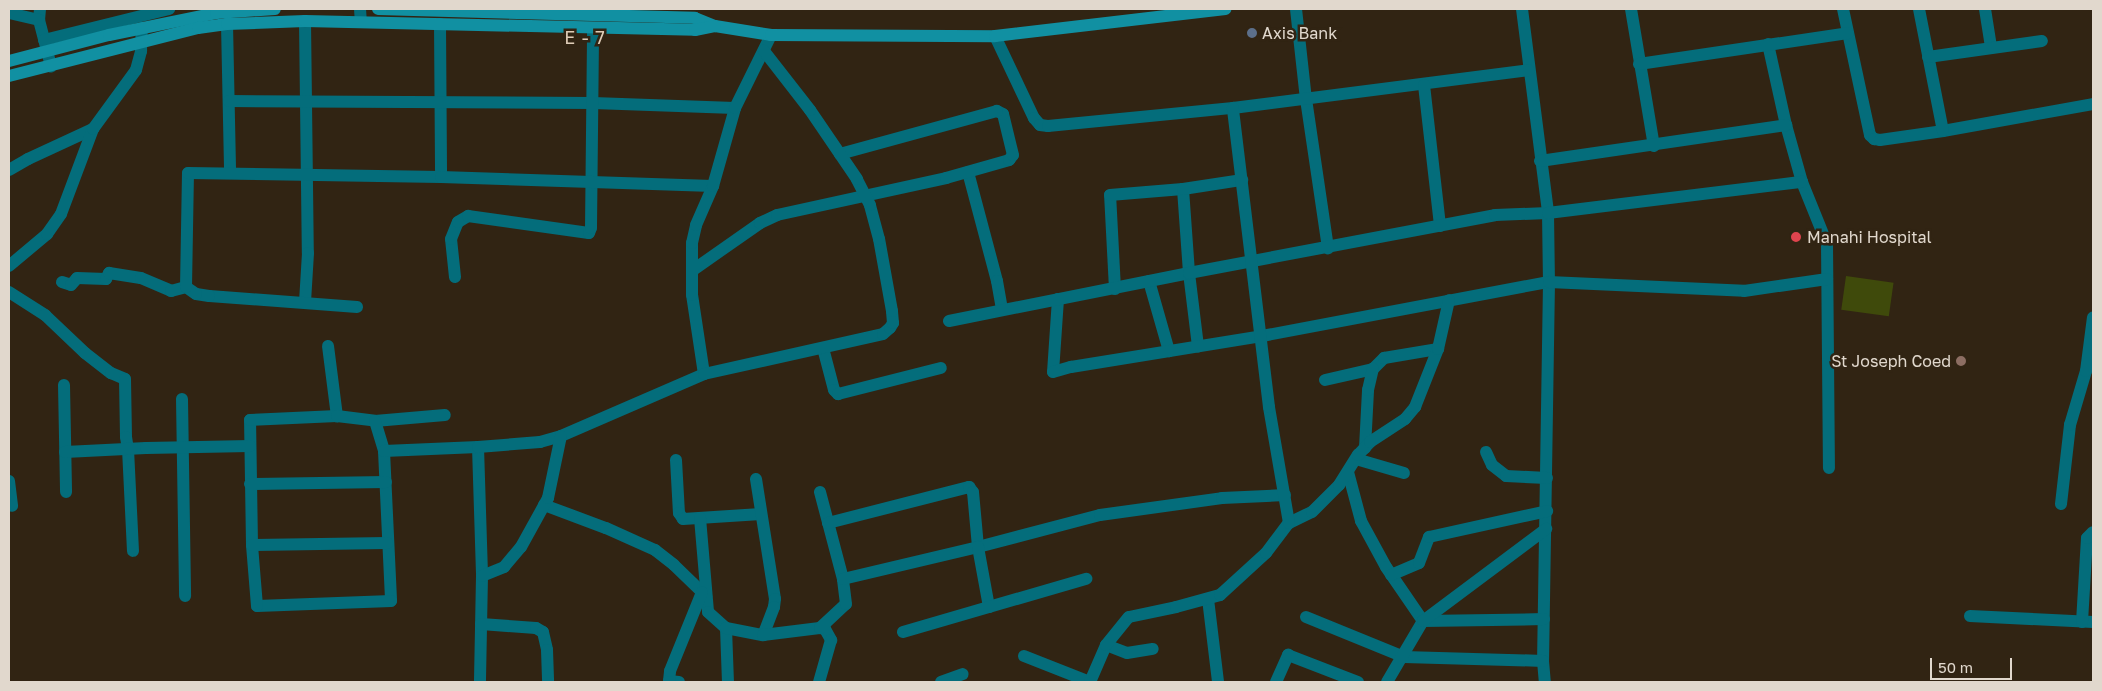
<!DOCTYPE html>
<style>
body{margin:0}
#map{position:relative;width:2102px;height:691px;overflow:hidden;background:#312413;font-family:"Golos Text",sans-serif}
div>[style]{position:absolute}
[style*='--x']{left:calc(var(--x)*1px);top:calc(var(--y)*1px);width:calc(var(--w)*1px);rotate:calc(var(--a)*1deg)}
.green>*{inset:0;background:#3f4a0b;transform-origin:0 0}
.street>*{height:12px;margin:-6px;padding:0 6px;transform-origin:6px;border-radius:6px;background:#046d7b}
.secondary>*{height:12px;margin:-6px;padding:0 6px;transform-origin:6px;border-radius:6px;background:#1190a2}
.dots>*{width:14px;height:14px;translate:-50% -50%;box-sizing:border-box;border:2px solid #312413;border-radius:50%}
span{translate:-50% -50%;white-space:nowrap;text-align:center;line-height:1.15;-webkit-text-stroke:5px #312413;paint-order:stroke}
.poi-label{font-size:16px;color:#e1d8cd}
.left{translate:0 -50%;text-align:left}
.right{translate:-100% -50%;text-align:right}
.neighbourhood-label{font-size:18px;color:#dfcdb8;letter-spacing:1px}
.frame{position:absolute;inset:0;border:10px solid #e1d8cd;pointer-events:none}
.scale{position:absolute;left:1930px;top:658px;width:82px;height:22px;box-sizing:border-box;border:2px solid #e1d8cd;border-top:0;padding-left:6px;font-size:15px;line-height:18px;white-space:nowrap;color:#e1d8cd;-webkit-text-stroke:4px #312413;paint-order:stroke}
</style>
<div id="map">
<div class="green">
<i style="left:1846px;top:276px;width:48px;height:34px;rotate:8deg"></i>
</div>
<div class="street">
<i style="--x:40;--y:9;--w:11;--a:95"></i>
<i style="--x:39;--y:20;--w:48;--a:75.4"></i>
<i style="--x:360;--y:9;--w:13;--a:86"></i>
<i style="--x:1296;--y:9;--w:91;--a:83.7"></i>
<i style="--x:1306;--y:99;--w:151;--a:81.6"></i>
<i style="--x:1522;--y:9;--w:206;--a:82.7"></i>
<i style="--x:1548;--y:213;--w:69;--a:89.2"></i>
<i style="--x:1549;--y:282;--w:379;--a:90.9"></i>
<i style="--x:1543;--y:661;--w:21;--a:85"></i>
<i style="--x:1631;--y:9;--w:139;--a:80.5"></i>
<i style="--x:1843;--y:9;--w:129;--a:77.9"></i>
<i style="--x:1870;--y:135;--w:6;--a:45"></i>
<i style="--x:1874;--y:139;--w:6;--a:9"></i>
<i style="--x:1880;--y:140;--w:64;--a:-8.1"></i>
<i style="--x:1943;--y:131;--w:152;--a:-10.2"></i>
<i style="--x:1919;--y:9;--w:124;--a:78.9"></i>
<i style="--x:1985;--y:9;--w:39;--a:81"></i>
<i style="--x:9;--y:13;--w:31;--a:13"></i>
<i style="--x:305;--y:21;--w:232;--a:89.3"></i>
<i style="--x:308;--y:253;--w:49;--a:93.5"></i>
<i style="--x:227;--y:24;--w:149;--a:88.8"></i>
<i style="--x:440;--y:24;--w:153;--a:89.6"></i>
<i style="--x:995;--y:36;--w:91;--a:64.6"></i>
<i style="--x:1034;--y:118;--w:9;--a:49"></i>
<i style="--x:1040;--y:125;--w:8;--a:7"></i>
<i style="--x:1048;--y:126;--w:186;--a:-5.6"></i>
<i style="--x:1233;--y:108;--w:298;--a:-7.3"></i>
<i style="--x:44;--y:40;--w:129;--a:-13.9"></i>
<i style="--x:1768;--y:44;--w:83;--a:77.5"></i>
<i style="--x:1786;--y:125;--w:59;--a:74.3"></i>
<i style="--x:1802;--y:182;--w:67;--a:68"></i>
<i style="--x:1827;--y:244;--w:224;--a:89.5"></i>
<i style="--x:1928;--y:57;--w:115;--a:-8"></i>
<i style="--x:1639;--y:64;--w:211;--a:-8.4"></i>
<i style="--x:1424;--y:85;--w:142;--a:83.5"></i>
<i style="--x:229;--y:101;--w:364;--a:0.3"></i>
<i style="--x:593;--y:103;--w:142;--a:2"></i>
<i style="--x:1540;--y:161;--w:249;--a:-8.3"></i>
<i style="--x:9;--y:170;--w:22;--a:-30"></i>
<i style="--x:28;--y:159;--w:72;--a:-24.8"></i>
<i style="--x:968;--y:172;--w:113;--a:75.1"></i>
<i style="--x:997;--y:281;--w:29;--a:80"></i>
<i style="--x:1183;--y:189;--w:84;--a:85.9"></i>
<i style="--x:1189;--y:273;--w:74;--a:83"></i>
<i style="--x:9;--y:266;--w:50;--a:-40.1"></i>
<i style="--x:47;--y:234;--w:24;--a:-55"></i>
<i style="--x:61;--y:214;--w:91;--a:-69.4"></i>
<i style="--x:93;--y:129;--w:73;--a:-53.9"></i>
<i style="--x:136;--y:70;--w:20;--a:-75"></i>
<i style="--x:141;--y:51;--w:23;--a:-88"></i>
<i style="--x:693;--y:270;--w:82;--a:-35"></i>
<i style="--x:760;--y:223;--w:19;--a:-25"></i>
<i style="--x:777;--y:215;--w:173;--a:-12.3"></i>
<i style="--x:946;--y:178;--w:66;--a:-15.9"></i>
<i style="--x:1009;--y:160;--w:6;--a:-51"></i>
<i style="--x:1013;--y:155;--w:42;--a:-103.7"></i>
<i style="--x:1003;--y:114;--w:7;--a:-153"></i>
<i style="--x:997;--y:111;--w:163;--a:164.7"></i>
<i style="--x:455;--y:277;--w:38;--a:-96"></i>
<i style="--x:451;--y:239;--w:18;--a:-68"></i>
<i style="--x:458;--y:222;--w:12;--a:-31"></i>
<i style="--x:468;--y:216;--w:122;--a:8"></i>
<i style="--x:589;--y:233;--w:5;--a:-68"></i>
<i style="--x:591;--y:228;--w:200;--a:-89.4"></i>
<i style="--x:1149;--y:281;--w:73;--a:74.1"></i>
<i style="--x:62;--y:282;--w:9;--a:18"></i>
<i style="--x:71;--y:285;--w:9;--a:-49"></i>
<i style="--x:77;--y:278;--w:29;--a:2"></i>
<i style="--x:106;--y:279;--w:7;--a:-63"></i>
<i style="--x:109;--y:273;--w:32;--a:9"></i>
<i style="--x:141;--y:278;--w:33;--a:23"></i>
<i style="--x:171;--y:291;--w:16;--a:-15"></i>
<i style="--x:1115;--y:289;--w:94;--a:-93"></i>
<i style="--x:1110;--y:195;--w:73;--a:-4.7"></i>
<i style="--x:1183;--y:189;--w:60;--a:-8.7"></i>
<i style="--x:9;--y:292;--w:43;--a:32.6"></i>
<i style="--x:45;--y:315;--w:55;--a:43.5"></i>
<i style="--x:85;--y:353;--w:33;--a:38"></i>
<i style="--x:111;--y:373;--w:15;--a:23"></i>
<i style="--x:125;--y:379;--w:58;--a:89"></i>
<i style="--x:126;--y:437;--w:12;--a:81"></i>
<i style="--x:128;--y:449;--w:102;--a:87.2"></i>
<i style="--x:1058;--y:299;--w:73;--a:93.9"></i>
<i style="--x:1053;--y:372;--w:19;--a:-16"></i>
<i style="--x:1071;--y:367;--w:193;--a:-9.2"></i>
<i style="--x:1262;--y:336;--w:292;--a:-10.7"></i>
<i style="--x:1549;--y:282;--w:195;--a:2.6"></i>
<i style="--x:1744;--y:291;--w:84;--a:-8.2"></i>
<i style="--x:357;--y:307;--w:148;--a:-175.7"></i>
<i style="--x:209;--y:296;--w:13;--a:-171"></i>
<i style="--x:196;--y:294;--w:12;--a:-145"></i>
<i style="--x:186;--y:287;--w:114;--a:-89"></i>
<i style="--x:188;--y:173;--w:253;--a:0.9"></i>
<i style="--x:441;--y:177;--w:272;--a:1.9"></i>
<i style="--x:949;--y:321;--w:245;--a:-11.3"></i>
<i style="--x:1189;--y:273;--w:311;--a:-10.7"></i>
<i style="--x:1495;--y:215;--w:53;--a:-2.2"></i>
<i style="--x:1548;--y:213;--w:256;--a:-7"></i>
<i style="--x:328;--y:346;--w:71;--a:82.7"></i>
<i style="--x:823;--y:348;--w:43;--a:75.3"></i>
<i style="--x:834;--y:390;--w:6;--a:45"></i>
<i style="--x:838;--y:394;--w:106;--a:-14.2"></i>
<i style="--x:704;--y:374;--w:80;--a:-98.6"></i>
<i style="--x:692;--y:295;--w:52;--a:-90"></i>
<i style="--x:692;--y:243;--w:18;--a:-77"></i>
<i style="--x:696;--y:225;--w:43;--a:-66.4"></i>
<i style="--x:713;--y:186;--w:81;--a:-74.2"></i>
<i style="--x:735;--y:108;--w:81;--a:-63.7"></i>
<i style="--x:1325;--y:380;--w:49;--a:-12.9"></i>
<i style="--x:1373;--y:369;--w:16;--a:-45"></i>
<i style="--x:1384;--y:358;--w:55;--a:-9.5"></i>
<i style="--x:64;--y:385;--w:107;--a:88.9"></i>
<i style="--x:182;--y:399;--w:197;--a:89.1"></i>
<i style="--x:375;--y:421;--w:70;--a:-4.9"></i>
<i style="--x:478;--y:447;--w:129;--a:88.2"></i>
<i style="--x:482;--y:576;--w:106;--a:91.1"></i>
<i style="--x:1365;--y:448;--w:58;--a:-87"></i>
<i style="--x:1368;--y:390;--w:22;--a:-77"></i>
<i style="--x:384;--y:451;--w:150;--a:87.3"></i>
<i style="--x:391;--y:601;--w:134;--a:177.9"></i>
<i style="--x:257;--y:606;--w:61;--a:-94.7"></i>
<i style="--x:252;--y:545;--w:125;--a:-90.9"></i>
<i style="--x:250;--y:420;--w:87;--a:-2.6"></i>
<i style="--x:337;--y:416;--w:38;--a:7"></i>
<i style="--x:375;--y:421;--w:31;--a:73"></i>
<i style="--x:384;--y:451;--w:94;--a:-2.4"></i>
<i style="--x:478;--y:447;--w:62;--a:-4.6"></i>
<i style="--x:540;--y:442;--w:22;--a:-16"></i>
<i style="--x:561;--y:436;--w:156;--a:-23.4"></i>
<i style="--x:704;--y:374;--w:183;--a:-12.6"></i>
<i style="--x:883;--y:334;--w:9;--a:-41"></i>
<i style="--x:890;--y:328;--w:6;--a:-59"></i>
<i style="--x:893;--y:323;--w:12;--a:-95"></i>
<i style="--x:892;--y:311;--w:73;--a:-100.2"></i>
<i style="--x:879;--y:239;--w:35;--a:-105"></i>
<i style="--x:870;--y:205;--w:29;--a:-117"></i>
<i style="--x:857;--y:179;--w:83;--a:-124.3"></i>
<i style="--x:810;--y:110;--w:75;--a:-127.9"></i>
<i style="--x:65;--y:452;--w:81;--a:-2.8"></i>
<i style="--x:146;--y:448;--w:104;--a:-1.1"></i>
<i style="--x:1486;--y:452;--w:14;--a:65"></i>
<i style="--x:1492;--y:465;--w:18;--a:38"></i>
<i style="--x:1506;--y:476;--w:41;--a:2.8"></i>
<i style="--x:1356;--y:459;--w:50;--a:16.3"></i>
<i style="--x:676;--y:460;--w:53;--a:86.8"></i>
<i style="--x:679;--y:513;--w:7;--a:56"></i>
<i style="--x:683;--y:519;--w:78;--a:-3.7"></i>
<i style="--x:1348;--y:472;--w:51;--a:75.1"></i>
<i style="--x:1361;--y:521;--w:52;--a:61.5"></i>
<i style="--x:1386;--y:567;--w:65;--a:55.6"></i>
<i style="--x:1423;--y:621;--w:121;--a:-0.9"></i>
<i style="--x:756;--y:479;--w:121;--a:81"></i>
<i style="--x:775;--y:599;--w:8;--a:97"></i>
<i style="--x:774;--y:607;--w:30;--a:111"></i>
<i style="--x:9;--y:481;--w:25;--a:83"></i>
<i style="--x:250;--y:484;--w:136;--a:-0.8"></i>
<i style="--x:820;--y:492;--w:90;--a:75.2"></i>
<i style="--x:2061;--y:504;--w:80;--a:-83.5"></i>
<i style="--x:2070;--y:425;--w:56;--a:-73.5"></i>
<i style="--x:2086;--y:371;--w:54;--a:-82.6"></i>
<i style="--x:544;--y:505;--w:66;--a:20.4"></i>
<i style="--x:606;--y:528;--w:54;--a:24.2"></i>
<i style="--x:655;--y:550;--w:24;--a:38"></i>
<i style="--x:674;--y:565;--w:45;--a:44.1"></i>
<i style="--x:700;--y:518;--w:94;--a:85.1"></i>
<i style="--x:708;--y:612;--w:24;--a:42"></i>
<i style="--x:726;--y:628;--w:54;--a:87.9"></i>
<i style="--x:828;--y:523;--w:146;--a:-14.3"></i>
<i style="--x:969;--y:487;--w:6;--a:51"></i>
<i style="--x:973;--y:492;--w:55;--a:84.8"></i>
<i style="--x:978;--y:547;--w:126;--a:-14.7"></i>
<i style="--x:1100;--y:515;--w:123;--a:-7.9"></i>
<i style="--x:1222;--y:498;--w:63;--a:-2.7"></i>
<i style="--x:1289;--y:523;--w:25;--a:-26"></i>
<i style="--x:1312;--y:512;--w:38;--a:-45"></i>
<i style="--x:1339;--y:485;--w:36;--a:-58"></i>
<i style="--x:1358;--y:455;--w:18;--a:-47"></i>
<i style="--x:1370;--y:442;--w:42;--a:-33.3"></i>
<i style="--x:1405;--y:419;--w:16;--a:-50"></i>
<i style="--x:1415;--y:407;--w:62;--a:-68.4"></i>
<i style="--x:1438;--y:349;--w:50;--a:-77.3"></i>
<i style="--x:252;--y:545;--w:135;--a:-0.8"></i>
<i style="--x:1391;--y:575;--w:30;--a:-23"></i>
<i style="--x:1419;--y:563;--w:28;--a:-69"></i>
<i style="--x:1429;--y:537;--w:121;--a:-12.4"></i>
<i style="--x:482;--y:576;--w:24;--a:-22"></i>
<i style="--x:504;--y:567;--w:26;--a:-50"></i>
<i style="--x:521;--y:547;--w:56;--a:-61.1"></i>
<i style="--x:548;--y:498;--w:63;--a:-78.2"></i>
<i style="--x:1208;--y:599;--w:84;--a:83.1"></i>
<i style="--x:1970;--y:616;--w:123;--a:2.8"></i>
<i style="--x:1306;--y:617;--w:106;--a:22.2"></i>
<i style="--x:1404;--y:657;--w:139;--a:1.6"></i>
<i style="--x:2082;--y:622;--w:84;--a:-86.6"></i>
<i style="--x:2087;--y:538;--w:8;--a:-45"></i>
<i style="--x:481;--y:624;--w:55;--a:4.2"></i>
<i style="--x:536;--y:628;--w:8;--a:30"></i>
<i style="--x:543;--y:632;--w:18;--a:77"></i>
<i style="--x:547;--y:650;--w:32;--a:88"></i>
<i style="--x:726;--y:628;--w:38;--a:11"></i>
<i style="--x:763;--y:635;--w:57;--a:-7"></i>
<i style="--x:820;--y:628;--w:5;--a:11"></i>
<i style="--x:825;--y:629;--w:13;--a:61"></i>
<i style="--x:831;--y:640;--w:44;--a:105.9"></i>
<i style="--x:820;--y:628;--w:35;--a:-43"></i>
<i style="--x:846;--y:604;--w:25;--a:-97"></i>
<i style="--x:843;--y:579;--w:139;--a:-13.3"></i>
<i style="--x:978;--y:547;--w:61;--a:79.6"></i>
<i style="--x:903;--y:632;--w:191;--a:-16.2"></i>
<i style="--x:1106;--y:645;--w:22;--a:21"></i>
<i style="--x:1127;--y:653;--w:26;--a:-9"></i>
<i style="--x:1024;--y:656;--w:71;--a:21.5"></i>
<i style="--x:679;--y:682;--w:10;--a:-174"></i>
<i style="--x:669;--y:681;--w:10;--a:-84"></i>
<i style="--x:670;--y:671;--w:85;--a:-67.9"></i>
<i style="--x:941;--y:682;--w:23;--a:-20"></i>
<i style="--x:1090;--y:682;--w:40;--a:-66.6"></i>
<i style="--x:1106;--y:645;--w:36;--a:-51"></i>
<i style="--x:1129;--y:617;--w:48;--a:-12"></i>
<i style="--x:1176;--y:607;--w:46;--a:-15.3"></i>
<i style="--x:1220;--y:595;--w:62;--a:-42.4"></i>
<i style="--x:1266;--y:553;--w:38;--a:-53"></i>
<i style="--x:1289;--y:523;--w:118;--a:-99.8"></i>
<i style="--x:1269;--y:407;--w:301;--a:-96.9"></i>
<i style="--x:1276;--y:682;--w:30;--a:-66"></i>
<i style="--x:1288;--y:655;--w:75;--a:21.1"></i>
<i style="--x:1387;--y:682;--w:71;--a:-59.5"></i>
<i style="--x:1423;--y:621;--w:154;--a:-36.8"></i>
</div>
<div class="secondary">
<i style="--x:378;--y:9;--w:317;--a:1.6"></i>
<i style="--x:695;--y:18;--w:22;--a:22"></i>
<i style="--x:715;--y:26;--w:57;--a:9.1"></i>
<i style="--x:771;--y:35;--w:224;--a:0.3"></i>
<i style="--x:995;--y:36;--w:232;--a:-6.7"></i>
<i style="--x:9;--y:61;--w:103;--a:-14.6"></i>
<i style="--x:109;--y:35;--w:109;--a:-11.6"></i>
<i style="--x:216;--y:13;--w:59;--a:-3.9"></i>
<i style="--x:9;--y:76;--w:195;--a:-14.3"></i>
<i style="--x:198;--y:28;--w:29;--a:-8"></i>
<i style="--x:227;--y:24;--w:78;--a:-2.2"></i>
<i style="--x:305;--y:21;--w:390;--a:1.3"></i>
<i style="--x:695;--y:30;--w:20;--a:-11"></i>
</div>
<div class="dots">
<i style="left:1252px;top:33px;background:#5c6f8a"></i>
<i style="left:1796px;top:237px;background:#e0444e"></i>
<i style="left:1961px;top:361px;background:#8d6e63"></i>
</div>
<div class="poi-label">
<span class="left" style="left:1262px;top:33px">Axis Bank</span>
<span class="left" style="left:1807px;top:237px">Manahi Hospital</span>
<span class="right" style="left:1951px;top:361px">St Joseph Coed</span>
</div>
<div class="neighbourhood-label">
<span style="left:585px;top:37px">E - 7</span>
</div>
<div class="frame"></div>
<div class="scale">50 m</div>
</div>
